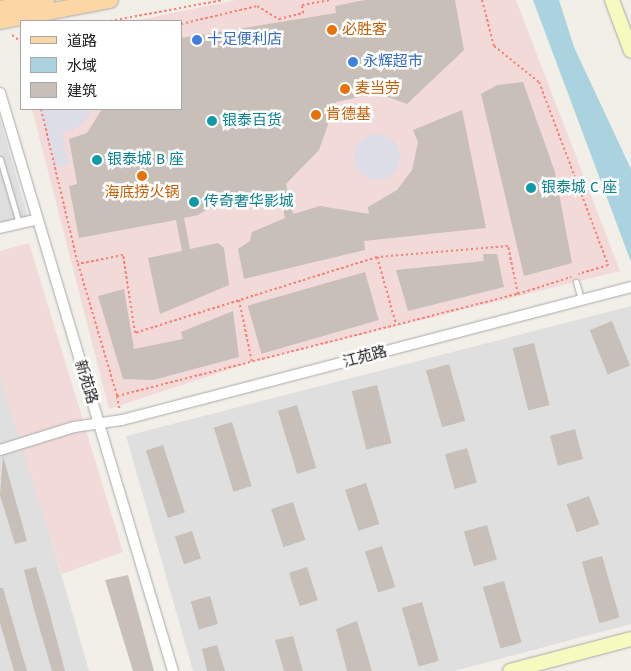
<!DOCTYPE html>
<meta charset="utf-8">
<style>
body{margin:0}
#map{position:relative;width:631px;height:671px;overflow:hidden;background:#f2efe9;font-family:"Fira Sans","Noto Sans SC",sans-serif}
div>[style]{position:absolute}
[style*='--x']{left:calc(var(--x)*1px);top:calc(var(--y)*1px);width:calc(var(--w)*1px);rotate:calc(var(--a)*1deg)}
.residential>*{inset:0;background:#e0dfdf}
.commercial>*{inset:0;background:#f2dad9}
.plaza>*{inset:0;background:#dddde8}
.round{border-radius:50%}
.water>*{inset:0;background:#aad3df}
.building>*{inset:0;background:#c7bfb8;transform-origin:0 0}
.path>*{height:2px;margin-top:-1px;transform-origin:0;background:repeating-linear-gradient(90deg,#fa8072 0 2.5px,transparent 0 5px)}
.roads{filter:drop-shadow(0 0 1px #a9a9a9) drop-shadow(0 0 1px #a9a9a9)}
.lane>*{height:5px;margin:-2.5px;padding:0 2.5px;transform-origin:2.5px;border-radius:2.5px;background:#fff}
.street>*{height:10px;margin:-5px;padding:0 5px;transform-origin:5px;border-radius:5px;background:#fff}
.secondary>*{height:14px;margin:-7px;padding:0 7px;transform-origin:7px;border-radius:7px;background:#f7fabf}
.primary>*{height:16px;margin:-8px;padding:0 8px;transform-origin:8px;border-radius:8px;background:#fcd6a4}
.dots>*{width:14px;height:14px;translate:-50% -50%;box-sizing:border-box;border:2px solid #fff;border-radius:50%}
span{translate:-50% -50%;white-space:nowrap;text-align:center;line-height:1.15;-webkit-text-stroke:5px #fff;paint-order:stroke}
.food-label{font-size:15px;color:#c56008}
.left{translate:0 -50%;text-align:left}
.shop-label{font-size:15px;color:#366cbe}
.culture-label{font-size:15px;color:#0d838f}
.street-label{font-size:15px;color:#222}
.legend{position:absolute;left:20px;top:20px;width:162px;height:90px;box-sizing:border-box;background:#fff;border:1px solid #a7a7a7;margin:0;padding:6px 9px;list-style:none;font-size:15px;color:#222}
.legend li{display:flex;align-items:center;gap:10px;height:25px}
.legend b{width:25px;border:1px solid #a7a7a7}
</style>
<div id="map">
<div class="residential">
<i style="clip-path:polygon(0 119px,28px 217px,0 223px)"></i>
<i style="clip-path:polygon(631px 306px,631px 624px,454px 671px,193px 671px,126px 436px)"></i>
<i style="clip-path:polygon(0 375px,50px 535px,89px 671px,0 671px)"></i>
</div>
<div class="commercial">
<i style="clip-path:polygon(236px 0,516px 0,620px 271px,252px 362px,109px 409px,32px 109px,181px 109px,181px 21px,133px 21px)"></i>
<i style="clip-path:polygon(29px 243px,123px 552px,62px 574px,0 376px,0 251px)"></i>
</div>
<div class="plaza">
<i style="clip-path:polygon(40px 109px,93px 109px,82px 125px,62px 133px,69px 165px,55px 168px)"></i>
<i class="round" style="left:354px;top:134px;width:46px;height:46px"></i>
</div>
<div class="water">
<i style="clip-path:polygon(533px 0,559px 0,574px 47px,631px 169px,631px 262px)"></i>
</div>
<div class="building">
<i style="clip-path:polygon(365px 0,455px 0,464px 50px,407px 104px,358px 86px,359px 97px,336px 102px,319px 150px,286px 184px,293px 214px,320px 206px,369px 214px,368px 207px,397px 190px,412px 170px,418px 142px,413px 130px,462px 110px,486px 228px,364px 241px,365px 250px,244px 279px,238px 249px,250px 241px,252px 232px,285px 218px,279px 190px,230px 206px,223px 206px,222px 200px,198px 215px,184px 218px,190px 249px,218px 243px,224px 248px,229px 285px,160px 314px,148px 258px,182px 251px,176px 220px,79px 238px,69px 186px,77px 184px,69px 139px,87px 133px,102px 109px,181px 109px,181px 38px,336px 13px,335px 6px)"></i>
<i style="clip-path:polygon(523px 82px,555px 172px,572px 263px,524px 276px,481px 94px,497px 85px)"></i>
<i style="clip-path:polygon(483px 254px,497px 254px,504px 287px,408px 311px,396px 270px,484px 261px)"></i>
<i style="left:365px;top:272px;width:50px;height:122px;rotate:74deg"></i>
<i style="clip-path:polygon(124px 289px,134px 349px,183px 339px,181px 332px,233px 311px,239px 357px,153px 380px,123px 379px,98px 296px)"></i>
<i style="left:612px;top:321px;width:48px;height:24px;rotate:68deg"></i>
<i style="left:534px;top:343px;width:64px;height:22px;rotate:76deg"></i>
<i style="left:449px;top:364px;width:59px;height:24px;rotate:74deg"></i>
<i style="left:377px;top:385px;width:60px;height:26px;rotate:76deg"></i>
<i style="left:297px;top:405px;width:66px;height:20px;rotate:73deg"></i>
<i style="left:232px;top:422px;width:67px;height:19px;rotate:73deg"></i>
<i style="left:575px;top:429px;width:31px;height:26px;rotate:75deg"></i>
<i style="left:163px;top:445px;width:71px;height:18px;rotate:72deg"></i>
<i style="left:467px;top:448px;width:36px;height:23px;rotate:74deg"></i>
<i style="clip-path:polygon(3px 456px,27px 541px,15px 544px,0 495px)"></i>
<i style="left:366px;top:483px;width:43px;height:22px;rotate:72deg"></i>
<i style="left:589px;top:496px;width:30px;height:24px;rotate:70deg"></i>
<i style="left:293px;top:502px;width:40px;height:23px;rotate:72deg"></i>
<i style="left:487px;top:525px;width:36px;height:24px;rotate:74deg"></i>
<i style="left:192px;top:531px;width:29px;height:18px;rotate:72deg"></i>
<i style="left:382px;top:546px;width:43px;height:18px;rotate:72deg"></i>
<i style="left:602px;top:556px;width:64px;height:21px;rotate:74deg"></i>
<i style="clip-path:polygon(36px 567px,48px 607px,65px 671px,52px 671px,33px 606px,24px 570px)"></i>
<i style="left:307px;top:567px;width:35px;height:19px;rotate:72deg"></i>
<i style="clip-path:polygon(128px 575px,154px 671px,133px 671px,105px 580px)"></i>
<i style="left:504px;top:581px;width:64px;height:22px;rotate:74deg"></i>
<i style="clip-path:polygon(0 588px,3px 588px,27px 671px,14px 671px,0 623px)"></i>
<i style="left:210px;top:596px;width:29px;height:20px;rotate:74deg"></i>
<i style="left:422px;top:602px;width:61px;height:21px;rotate:74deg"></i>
<i style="clip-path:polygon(357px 621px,372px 671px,347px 671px,336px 629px)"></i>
<i style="clip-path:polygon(293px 636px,303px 671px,284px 671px,275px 640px)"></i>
<i style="clip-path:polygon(217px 645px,225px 671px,207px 671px,202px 649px)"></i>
</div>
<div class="path">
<i style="--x:482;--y:0;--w:48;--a:75.4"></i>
<i style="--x:494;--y:46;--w:58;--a:38.7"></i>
<i style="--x:539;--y:82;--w:196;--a:69.3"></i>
<i style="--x:608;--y:265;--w:31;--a:163"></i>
<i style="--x:110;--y:21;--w:115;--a:-10.5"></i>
<i style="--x:181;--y:24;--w:78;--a:-13.3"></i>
<i style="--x:257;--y:6;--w:26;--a:31"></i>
<i style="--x:279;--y:19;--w:25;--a:-14"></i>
<i style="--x:303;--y:13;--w:8;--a:-97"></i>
<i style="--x:302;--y:5;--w:29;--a:-10"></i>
<i style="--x:12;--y:35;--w:11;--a:38"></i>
<i style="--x:41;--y:109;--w:159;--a:76.6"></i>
<i style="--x:78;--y:264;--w:138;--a:73.5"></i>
<i style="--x:117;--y:396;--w:414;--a:-14.3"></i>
<i style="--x:518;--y:294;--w:49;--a:-101.8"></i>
<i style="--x:508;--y:246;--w:131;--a:175.2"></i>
<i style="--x:377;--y:257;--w:254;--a:162.6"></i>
<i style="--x:135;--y:333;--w:79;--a:-98.7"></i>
<i style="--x:123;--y:255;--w:46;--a:168.7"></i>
<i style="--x:377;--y:257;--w:70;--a:74.2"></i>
<i style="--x:518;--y:294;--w:56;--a:-17.8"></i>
<i style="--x:239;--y:300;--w:63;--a:78.2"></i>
<i style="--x:117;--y:396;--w:15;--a:79"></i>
</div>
<div class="roads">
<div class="lane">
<i style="--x:0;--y:159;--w:67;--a:73.5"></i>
<i style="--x:576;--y:282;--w:19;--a:74"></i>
</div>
<div class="street">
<i style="--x:0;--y:93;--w:603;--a:73.34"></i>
<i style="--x:0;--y:228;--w:37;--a:-13"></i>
<i style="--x:0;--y:450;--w:77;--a:-17.3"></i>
<i style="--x:74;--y:427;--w:49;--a:-8.3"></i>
<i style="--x:122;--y:420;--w:526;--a:-14.64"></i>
</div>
<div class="secondary">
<i style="--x:612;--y:0;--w:54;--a:69.6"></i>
<i style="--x:510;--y:671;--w:125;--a:-14.8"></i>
</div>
<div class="primary">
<i style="--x:0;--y:9;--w:47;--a:-11.1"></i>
<i style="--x:0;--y:21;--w:112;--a:-10.8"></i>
</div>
</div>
<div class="dots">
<i style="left:332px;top:30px;background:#e8710a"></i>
<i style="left:197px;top:40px;background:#3f7fe0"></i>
<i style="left:353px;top:62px;background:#3f7fe0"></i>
<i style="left:345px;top:89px;background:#e8710a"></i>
<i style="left:316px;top:115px;background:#e8710a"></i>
<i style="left:212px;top:121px;background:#0f9aa8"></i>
<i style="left:97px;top:160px;background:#0f9aa8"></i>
<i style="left:142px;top:176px;background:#e8710a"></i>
<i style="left:531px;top:188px;background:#0f9aa8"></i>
<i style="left:194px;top:202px;background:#0f9aa8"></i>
</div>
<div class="food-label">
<span class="left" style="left:342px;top:30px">必胜客</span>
<span class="left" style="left:355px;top:89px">麦当劳</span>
<span class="left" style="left:326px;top:115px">肯德基</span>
<span style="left:142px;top:193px">海底捞火锅</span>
</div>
<div class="shop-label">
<span class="left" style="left:207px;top:40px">十足便利店</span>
<span class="left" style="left:363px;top:62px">永辉超市</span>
</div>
<div class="culture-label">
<span class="left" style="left:222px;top:121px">银泰百货</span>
<span class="left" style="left:107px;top:160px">银泰城 B 座</span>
<span class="left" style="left:541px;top:188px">银泰城 C 座</span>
<span class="left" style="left:204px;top:202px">传奇奢华影城</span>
</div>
<div class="street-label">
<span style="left:365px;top:357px;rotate:-15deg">江苑路</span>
<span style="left:86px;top:382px;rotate:73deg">新苑路</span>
</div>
<ul class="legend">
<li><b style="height:6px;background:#fcd6a4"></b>道路</li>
<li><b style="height:14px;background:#aad3df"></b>水域</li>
<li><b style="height:14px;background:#c7bfb8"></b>建筑</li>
</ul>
</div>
